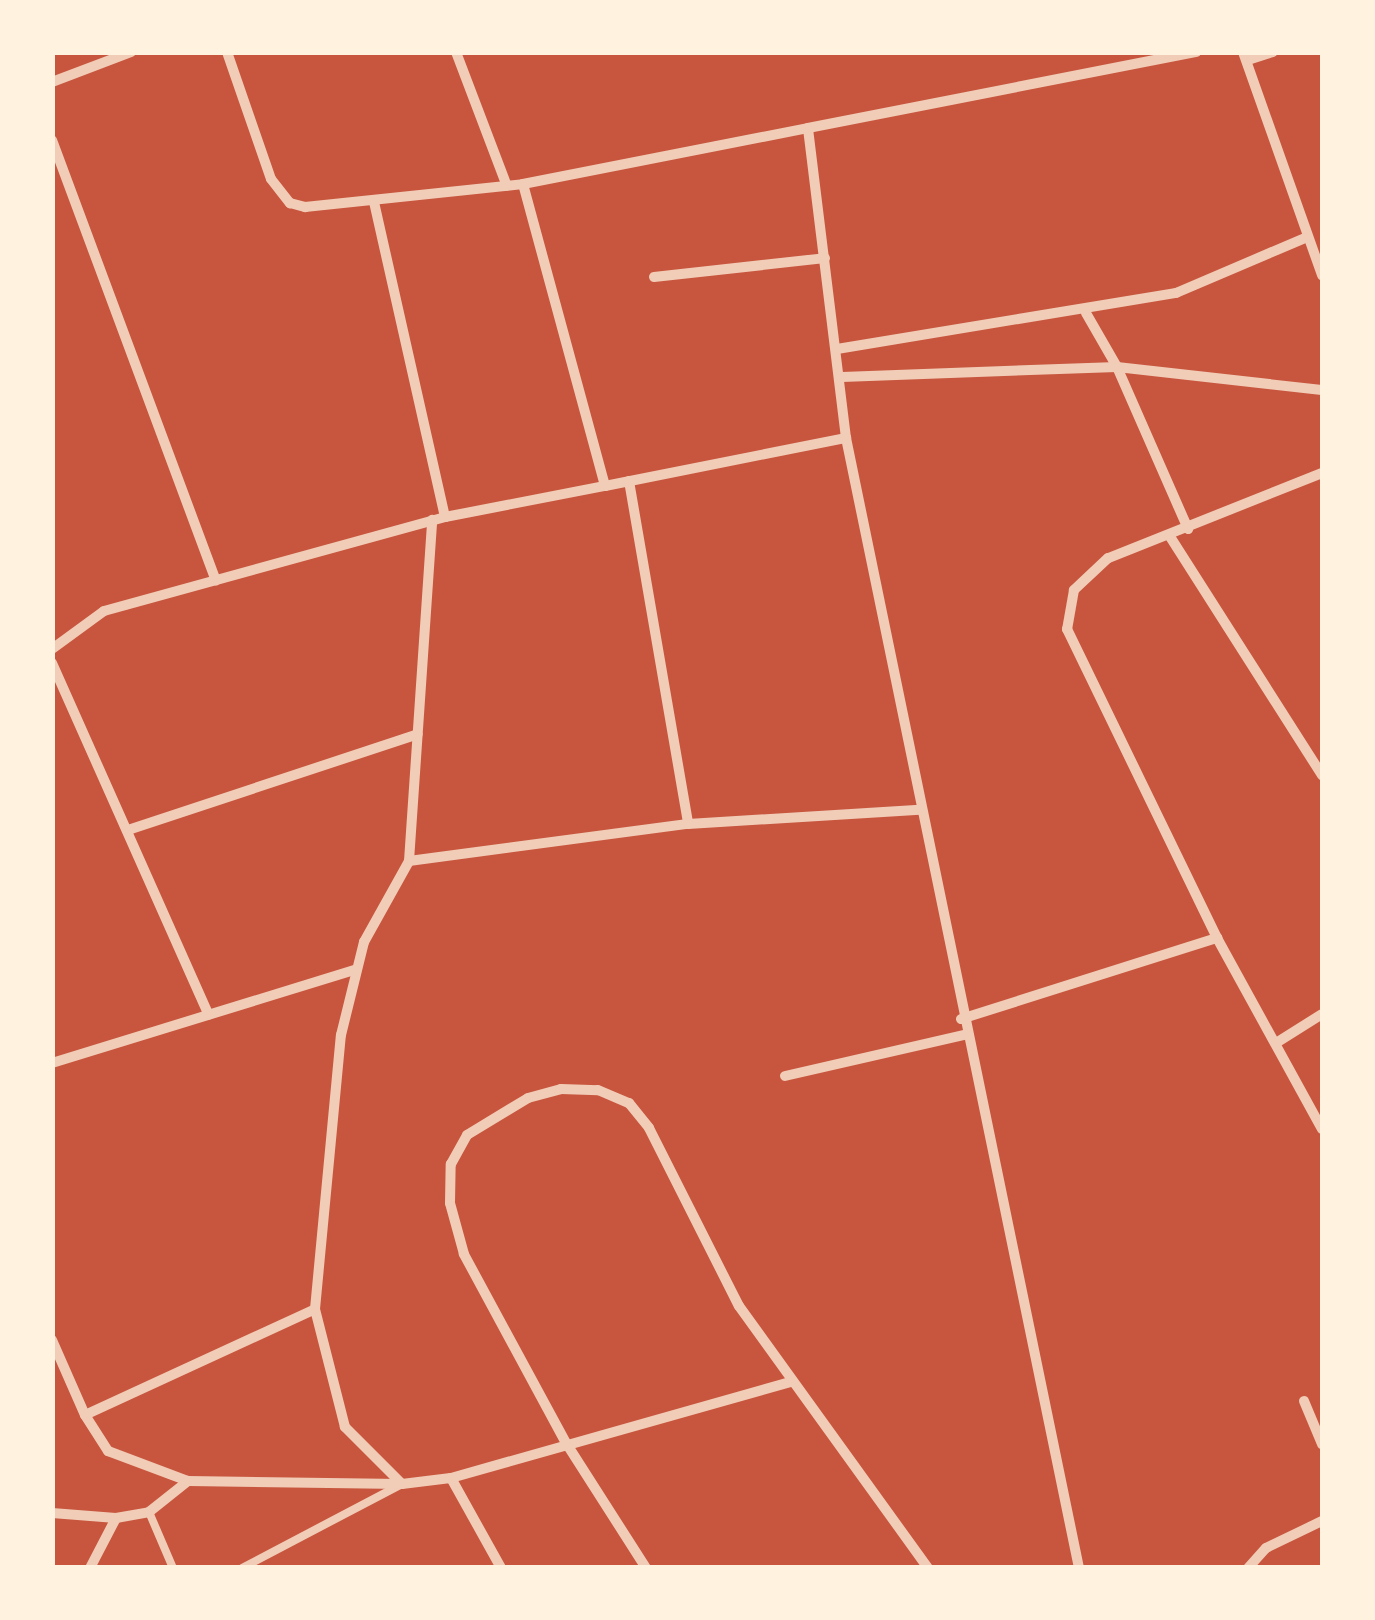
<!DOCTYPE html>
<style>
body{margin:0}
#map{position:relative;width:1375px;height:1620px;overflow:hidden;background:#c8553d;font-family:"Exo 2",sans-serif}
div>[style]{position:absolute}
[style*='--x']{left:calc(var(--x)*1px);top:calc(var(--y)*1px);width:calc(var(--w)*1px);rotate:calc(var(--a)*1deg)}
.service>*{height:8px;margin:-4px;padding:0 4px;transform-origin:4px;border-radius:4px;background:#f1ccb7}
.minor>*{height:10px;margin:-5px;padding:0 5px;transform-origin:5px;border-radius:5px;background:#f1ccb7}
span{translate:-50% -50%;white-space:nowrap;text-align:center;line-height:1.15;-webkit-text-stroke:8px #fff3e0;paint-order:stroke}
.frame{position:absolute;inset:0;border:55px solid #fff3e0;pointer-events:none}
</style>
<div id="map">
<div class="service">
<i style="--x:149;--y:1512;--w:61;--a:66.8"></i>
<i style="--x:242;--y:1568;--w:181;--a:-27.7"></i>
</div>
<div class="minor">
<i style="--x:227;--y:52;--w:134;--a:70.9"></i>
<i style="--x:271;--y:179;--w:31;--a:52"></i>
<i style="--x:290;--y:203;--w:16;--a:15"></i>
<i style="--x:305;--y:207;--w:219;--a:-6"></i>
<i style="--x:523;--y:184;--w:290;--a:-11.1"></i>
<i style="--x:456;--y:52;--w:143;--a:69.2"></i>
<i style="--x:1243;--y:52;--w:237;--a:70.5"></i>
<i style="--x:1251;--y:59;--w:23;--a:-18"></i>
<i style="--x:52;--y:82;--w:85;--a:-20.8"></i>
<i style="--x:52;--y:140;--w:470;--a:69.6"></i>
<i style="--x:523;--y:184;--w:313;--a:74.8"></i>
<i style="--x:605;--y:486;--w:246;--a:-11.3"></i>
<i style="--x:374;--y:202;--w:323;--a:77.3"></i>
<i style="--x:654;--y:277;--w:172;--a:-6.3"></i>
<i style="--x:1086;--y:313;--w:62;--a:60.1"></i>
<i style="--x:1117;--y:367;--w:177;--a:66.3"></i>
<i style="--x:837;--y:349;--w:344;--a:-9.4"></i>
<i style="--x:1176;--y:293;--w:140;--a:-23.1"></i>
<i style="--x:842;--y:377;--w:275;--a:-2.1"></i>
<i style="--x:1117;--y:367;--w:206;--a:6.4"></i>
<i style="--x:1322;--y:473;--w:230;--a:158.3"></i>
<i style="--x:1108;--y:558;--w:47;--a:136.7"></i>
<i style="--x:1074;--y:590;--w:40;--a:100"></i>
<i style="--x:1067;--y:629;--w:343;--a:64.1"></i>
<i style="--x:1217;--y:938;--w:218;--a:61.2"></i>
<i style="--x:629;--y:481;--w:348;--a:80.2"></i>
<i style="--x:1169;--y:535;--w:285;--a:57.5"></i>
<i style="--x:52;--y:649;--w:64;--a:-36.2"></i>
<i style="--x:104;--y:611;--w:354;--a:-15.4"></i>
<i style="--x:445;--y:517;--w:163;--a:-11"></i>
<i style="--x:52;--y:663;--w:385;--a:66"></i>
<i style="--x:128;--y:830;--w:305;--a:-18.3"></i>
<i style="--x:409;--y:861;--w:281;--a:-7.6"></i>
<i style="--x:688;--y:824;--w:232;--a:-3.5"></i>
<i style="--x:961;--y:1019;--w:269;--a:-17.6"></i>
<i style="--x:1276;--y:1043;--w:54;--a:-32.2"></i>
<i style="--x:52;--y:1063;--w:317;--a:-17.1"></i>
<i style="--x:785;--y:1076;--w:184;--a:-12.9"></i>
<i style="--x:52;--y:1340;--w:82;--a:66.3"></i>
<i style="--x:85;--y:1415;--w:43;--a:57.4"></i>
<i style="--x:108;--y:1451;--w:85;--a:20.6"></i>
<i style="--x:188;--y:1481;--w:214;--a:0.8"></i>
<i style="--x:402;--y:1484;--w:49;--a:-7"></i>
<i style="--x:451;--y:1478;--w:355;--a:-15.8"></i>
<i style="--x:1304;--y:1401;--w:47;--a:67.3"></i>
<i style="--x:85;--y:1415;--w:253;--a:-24.7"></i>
<i style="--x:451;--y:1478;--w:103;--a:60.9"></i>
<i style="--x:402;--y:1484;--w:81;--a:-135"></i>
<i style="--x:345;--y:1427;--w:122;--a:-104.3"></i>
<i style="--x:315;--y:1309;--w:275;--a:-84.6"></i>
<i style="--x:341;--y:1035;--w:96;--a:-76.1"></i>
<i style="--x:364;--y:942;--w:93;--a:-60.9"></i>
<i style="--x:409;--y:861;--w:342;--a:-86.1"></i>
<i style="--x:52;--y:1513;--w:64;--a:4.5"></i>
<i style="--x:116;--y:1518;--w:34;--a:-10"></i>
<i style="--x:149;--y:1512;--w:50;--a:-38.5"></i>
<i style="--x:90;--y:1568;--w:56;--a:-62.5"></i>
<i style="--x:646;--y:1568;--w:148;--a:-122.6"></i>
<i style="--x:566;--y:1443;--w:215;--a:-118.4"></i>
<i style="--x:464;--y:1254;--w:53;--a:-105.4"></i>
<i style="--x:450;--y:1203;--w:39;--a:-89"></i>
<i style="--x:451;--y:1164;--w:33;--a:-61"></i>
<i style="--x:467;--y:1135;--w:71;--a:-31.2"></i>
<i style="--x:528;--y:1098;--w:34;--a:-15"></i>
<i style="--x:561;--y:1089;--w:37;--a:2"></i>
<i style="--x:598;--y:1090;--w:34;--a:23"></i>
<i style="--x:629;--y:1103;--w:32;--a:51"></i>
<i style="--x:649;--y:1128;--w:199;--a:63.2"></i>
<i style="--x:739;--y:1306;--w:323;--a:54.2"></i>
<i style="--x:1079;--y:1568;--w:1154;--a:-101.65"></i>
<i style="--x:846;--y:438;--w:312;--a:-97"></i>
<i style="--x:808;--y:128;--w:396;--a:-11.1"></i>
<i style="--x:1248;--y:1568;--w:27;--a:-48"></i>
<i style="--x:1266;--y:1548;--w:62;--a:-25.7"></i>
</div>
<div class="frame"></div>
</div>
